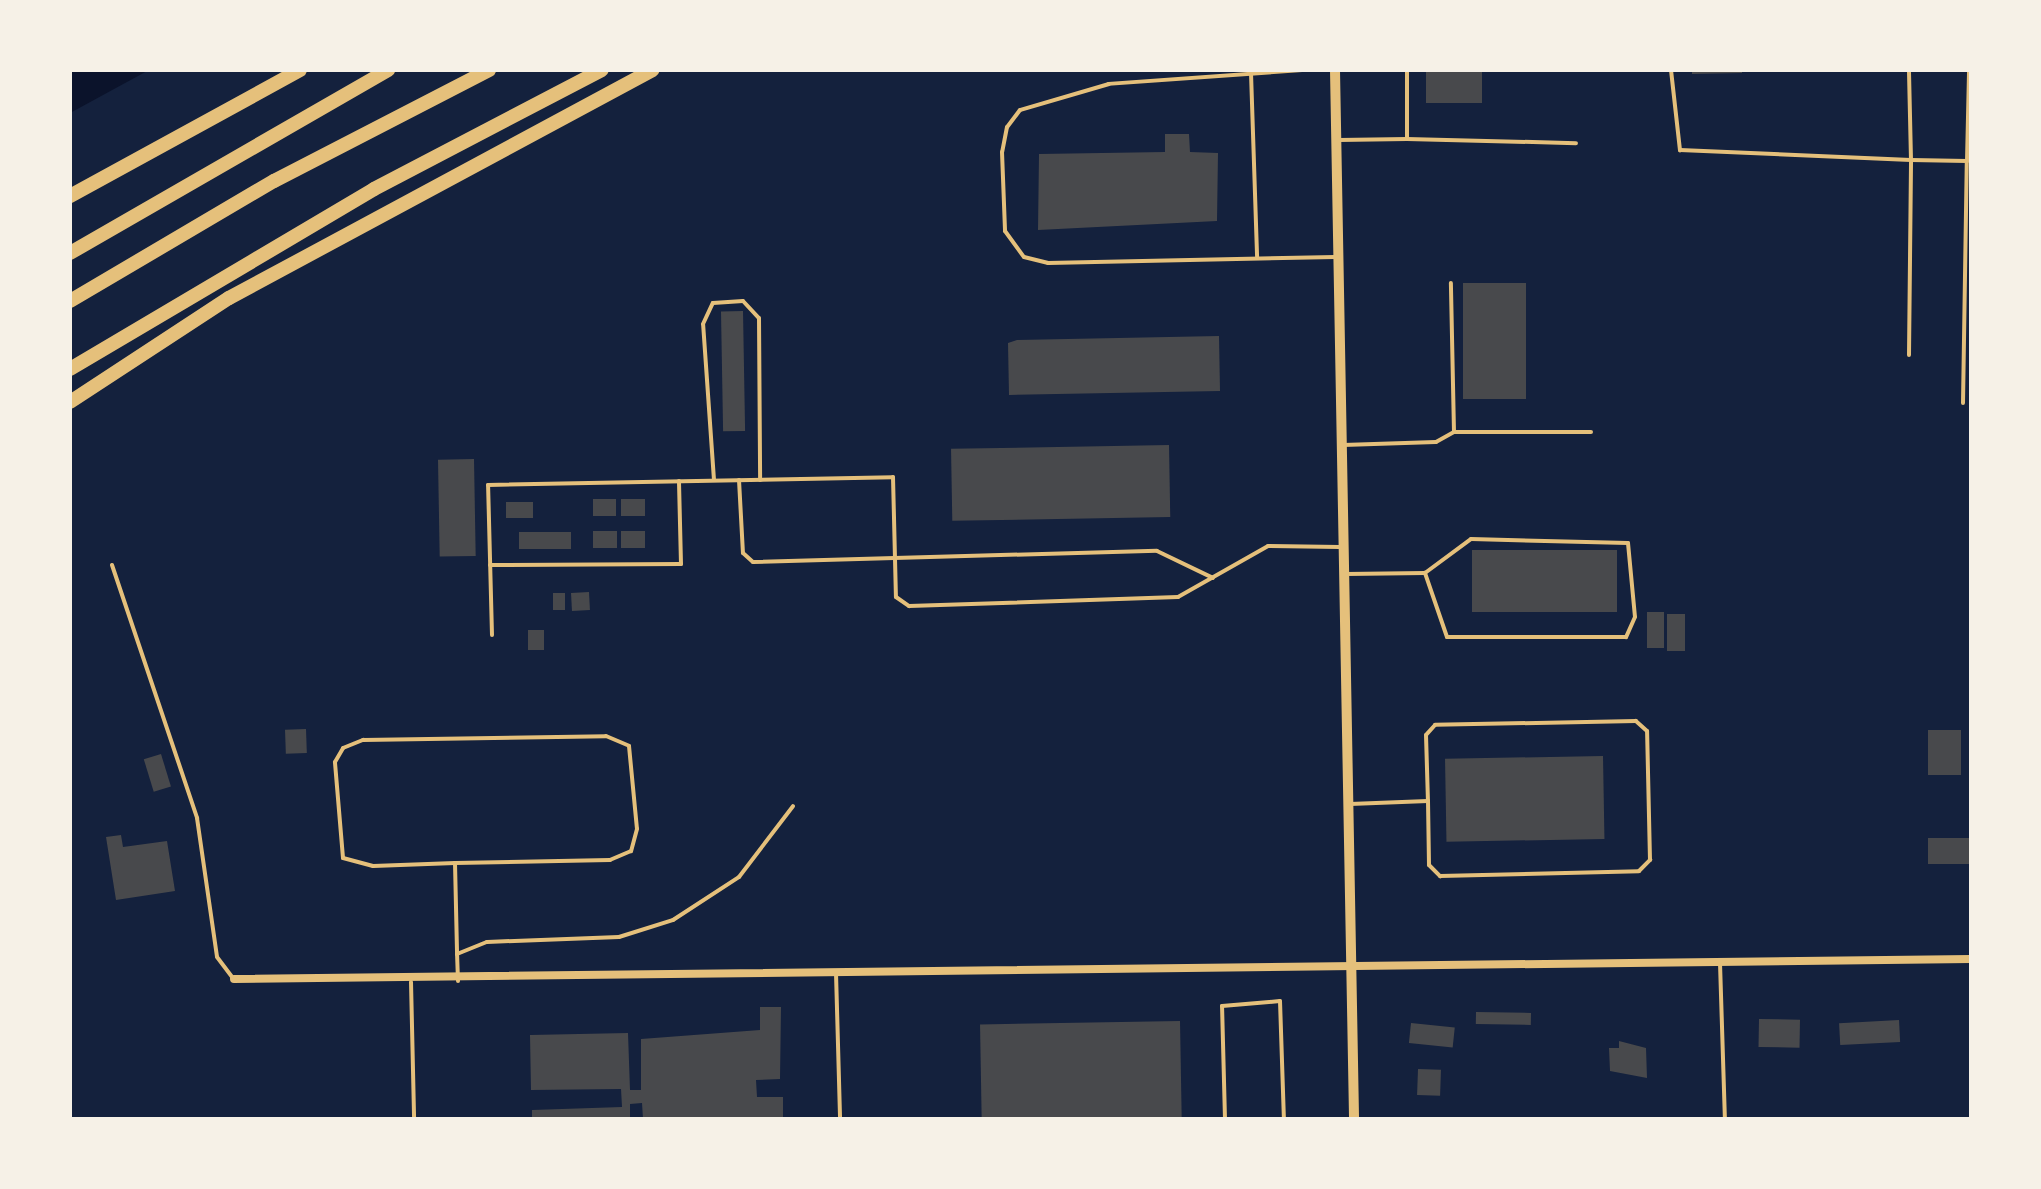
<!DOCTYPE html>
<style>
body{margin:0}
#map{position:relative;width:2041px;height:1189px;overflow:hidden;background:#14213d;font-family:Mulish,sans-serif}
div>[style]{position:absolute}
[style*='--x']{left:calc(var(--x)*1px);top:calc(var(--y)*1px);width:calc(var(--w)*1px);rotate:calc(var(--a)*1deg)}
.water>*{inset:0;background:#0b132b}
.building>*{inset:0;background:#48494c;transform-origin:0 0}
.service>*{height:4px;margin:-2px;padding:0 2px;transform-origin:2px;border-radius:2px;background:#e5c07b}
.minor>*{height:8px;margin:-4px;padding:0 4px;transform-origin:4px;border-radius:4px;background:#e5c07b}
.tertiary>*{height:10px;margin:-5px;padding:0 5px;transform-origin:5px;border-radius:5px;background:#e5c07b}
.motorway>*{height:14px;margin:-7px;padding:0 7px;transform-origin:7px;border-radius:7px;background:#e5c07b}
span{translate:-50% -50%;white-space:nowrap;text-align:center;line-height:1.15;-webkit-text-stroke:6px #f6f1e7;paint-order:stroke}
.frame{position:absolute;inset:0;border:72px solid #f6f1e7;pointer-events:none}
</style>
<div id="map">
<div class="water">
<i style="clip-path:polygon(70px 70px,149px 70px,70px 113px)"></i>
</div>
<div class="building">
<i style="left:1426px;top:70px;width:56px;height:33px"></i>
<i style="clip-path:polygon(1692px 70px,1742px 70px,1742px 73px,1692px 74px)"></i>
<i style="clip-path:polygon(1165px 134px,1189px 134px,1190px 152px,1218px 153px,1217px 221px,1038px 230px,1039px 154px,1165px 152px)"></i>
<i style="left:1463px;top:283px;width:63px;height:116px"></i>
<i style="left:743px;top:311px;width:120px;height:22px;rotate:89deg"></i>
<i style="clip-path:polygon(1219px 336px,1220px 391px,1009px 395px,1008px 343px,1017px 340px)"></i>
<i style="left:1169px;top:445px;width:72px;height:218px;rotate:89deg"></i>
<i style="left:474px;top:459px;width:97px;height:36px;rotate:89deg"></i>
<i style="left:616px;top:499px;width:17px;height:23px;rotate:90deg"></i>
<i style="left:621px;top:499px;width:24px;height:17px"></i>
<i style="left:506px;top:502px;width:27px;height:16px"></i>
<i style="left:593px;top:531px;width:24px;height:17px"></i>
<i style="left:621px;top:531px;width:24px;height:17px"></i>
<i style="left:519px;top:532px;width:52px;height:17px"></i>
<i style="left:1472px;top:550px;width:145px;height:62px"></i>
<i style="left:589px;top:592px;width:18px;height:18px;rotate:87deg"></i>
<i style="left:553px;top:593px;width:12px;height:17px"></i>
<i style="left:1664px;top:612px;width:36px;height:17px;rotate:90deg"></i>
<i style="left:1667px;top:614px;width:18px;height:37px"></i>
<i style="left:528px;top:630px;width:16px;height:20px"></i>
<i style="left:306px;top:729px;width:24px;height:21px;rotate:88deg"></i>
<i style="left:1928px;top:730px;width:33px;height:45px"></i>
<i style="left:161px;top:754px;width:34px;height:18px;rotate:73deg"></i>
<i style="left:1603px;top:756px;width:83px;height:158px;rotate:89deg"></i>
<i style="clip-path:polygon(121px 835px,123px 847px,167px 841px,175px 891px,116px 900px,106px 837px)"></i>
<i style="left:1971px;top:838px;width:26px;height:43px;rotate:90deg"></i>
<i style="clip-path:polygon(760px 1007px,781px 1007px,780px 1079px,756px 1080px,757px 1097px,783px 1097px,783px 1119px,643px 1119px,642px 1103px,630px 1104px,630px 1119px,532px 1119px,532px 1110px,622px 1107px,621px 1089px,531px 1090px,530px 1035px,628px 1033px,630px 1090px,641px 1090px,641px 1039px,760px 1030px)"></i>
<i style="left:1476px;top:1012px;width:55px;height:12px;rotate:1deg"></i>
<i style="left:1759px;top:1019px;width:41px;height:28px;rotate:1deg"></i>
<i style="left:1899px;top:1020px;width:22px;height:60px;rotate:87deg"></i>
<i style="left:1180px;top:1021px;width:98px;height:200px;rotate:89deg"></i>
<i style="left:1411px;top:1023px;width:44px;height:20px;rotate:6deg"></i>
<i style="clip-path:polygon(1619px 1041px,1646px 1048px,1647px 1078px,1610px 1071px,1609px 1048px,1619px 1048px)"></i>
<i style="left:1418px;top:1069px;width:23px;height:26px;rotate:2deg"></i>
</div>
<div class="service">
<i style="--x:1302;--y:70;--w:194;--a:175.9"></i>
<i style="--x:1109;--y:84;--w:93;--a:163.7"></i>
<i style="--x:1020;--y:110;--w:21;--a:127"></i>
<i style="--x:1007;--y:127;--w:25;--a:101"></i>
<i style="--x:1002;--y:152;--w:79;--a:87.8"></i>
<i style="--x:1005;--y:231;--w:32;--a:54"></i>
<i style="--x:1024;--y:257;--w:25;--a:14"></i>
<i style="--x:1048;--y:263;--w:287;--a:-1.2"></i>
<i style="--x:1671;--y:70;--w:81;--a:83.6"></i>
<i style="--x:1680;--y:150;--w:231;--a:2.5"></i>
<i style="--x:1911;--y:160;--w:90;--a:-91.3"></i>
<i style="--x:1251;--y:73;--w:185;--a:88.1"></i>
<i style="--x:1407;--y:139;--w:169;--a:1.4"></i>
<i style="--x:1339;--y:140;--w:68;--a:-0.8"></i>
<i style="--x:1407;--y:139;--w:69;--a:-90"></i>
<i style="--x:1909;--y:355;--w:195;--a:-89.4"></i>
<i style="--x:1911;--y:160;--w:56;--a:1"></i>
<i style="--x:1967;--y:161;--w:91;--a:-88.7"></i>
<i style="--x:1963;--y:403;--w:242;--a:-89.1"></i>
<i style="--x:1454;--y:432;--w:137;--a:0"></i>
<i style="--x:1343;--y:445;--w:93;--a:-1.8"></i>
<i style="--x:1436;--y:442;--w:21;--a:-29"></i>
<i style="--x:1454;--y:432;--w:149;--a:-91.2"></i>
<i style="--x:714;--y:480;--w:156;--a:-94"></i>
<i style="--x:703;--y:324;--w:23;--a:-65"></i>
<i style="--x:713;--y:303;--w:30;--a:-4"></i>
<i style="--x:743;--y:301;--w:23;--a:47"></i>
<i style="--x:759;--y:318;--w:162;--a:89.6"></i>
<i style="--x:739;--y:480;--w:73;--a:86.9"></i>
<i style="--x:743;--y:553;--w:13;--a:42"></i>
<i style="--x:753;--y:562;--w:404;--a:-1.6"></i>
<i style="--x:1157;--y:551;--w:62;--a:25.7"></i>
<i style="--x:1471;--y:539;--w:157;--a:1.5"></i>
<i style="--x:1628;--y:543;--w:74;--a:84.6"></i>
<i style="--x:1635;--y:617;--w:22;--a:114"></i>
<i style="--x:1626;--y:637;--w:179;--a:180"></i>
<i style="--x:1447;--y:637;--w:68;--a:-109"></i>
<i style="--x:1425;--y:573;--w:57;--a:-36.5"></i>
<i style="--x:112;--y:565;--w:267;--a:71.4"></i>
<i style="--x:197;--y:818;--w:140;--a:81.8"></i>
<i style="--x:217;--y:957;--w:26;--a:53"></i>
<i style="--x:490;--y:565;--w:191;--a:-0.3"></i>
<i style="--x:681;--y:564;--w:83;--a:-91.4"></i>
<i style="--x:1346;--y:574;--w:79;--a:-0.7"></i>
<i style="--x:492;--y:635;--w:150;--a:-91.5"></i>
<i style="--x:488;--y:485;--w:405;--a:-1.1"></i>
<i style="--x:893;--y:477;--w:120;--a:88.6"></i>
<i style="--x:896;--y:597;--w:16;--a:35"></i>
<i style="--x:909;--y:606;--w:269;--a:-1.9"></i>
<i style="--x:1178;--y:597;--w:103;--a:-29.5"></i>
<i style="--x:1268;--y:546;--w:72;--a:0.8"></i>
<i style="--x:1350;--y:804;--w:78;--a:-2.2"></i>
<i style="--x:1428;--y:801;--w:64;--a:89.1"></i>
<i style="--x:1429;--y:865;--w:16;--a:45"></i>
<i style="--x:1440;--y:876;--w:199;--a:-1.4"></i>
<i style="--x:1639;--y:871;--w:16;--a:-45"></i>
<i style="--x:1650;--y:860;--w:129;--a:-91.3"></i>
<i style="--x:1647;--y:731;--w:15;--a:-138"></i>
<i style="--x:1636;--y:721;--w:201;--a:178.9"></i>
<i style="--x:1435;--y:725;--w:13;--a:132"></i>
<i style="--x:1426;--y:735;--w:66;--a:88.3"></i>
<i style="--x:455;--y:863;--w:82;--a:177.9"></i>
<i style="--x:373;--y:866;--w:31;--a:-165"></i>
<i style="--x:343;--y:858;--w:96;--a:-94.8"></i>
<i style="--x:335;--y:762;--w:16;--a:-60"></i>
<i style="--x:343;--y:748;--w:22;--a:-22"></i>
<i style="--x:363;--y:740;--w:243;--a:-0.9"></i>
<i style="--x:606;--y:736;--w:25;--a:23"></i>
<i style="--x:629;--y:746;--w:83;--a:84.5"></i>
<i style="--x:637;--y:829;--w:23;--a:105"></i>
<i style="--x:631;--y:851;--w:23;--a:157"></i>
<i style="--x:610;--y:860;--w:155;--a:178.9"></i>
<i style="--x:455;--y:863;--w:91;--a:88.7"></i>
<i style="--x:1720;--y:963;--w:156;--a:88.2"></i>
<i style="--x:836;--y:973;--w:146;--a:88.4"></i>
<i style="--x:458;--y:981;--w:27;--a:-92"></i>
<i style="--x:457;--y:954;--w:32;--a:-22"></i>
<i style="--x:487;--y:942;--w:132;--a:-2.2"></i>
<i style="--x:619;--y:937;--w:57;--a:-17.5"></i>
<i style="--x:673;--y:920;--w:79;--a:-33.1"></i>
<i style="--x:739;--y:877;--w:89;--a:-52.7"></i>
<i style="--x:411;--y:982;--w:137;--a:88.7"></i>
<i style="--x:1225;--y:1119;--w:113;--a:-91.5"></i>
<i style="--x:1222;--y:1006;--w:58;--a:-4.9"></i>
<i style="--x:1280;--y:1001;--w:118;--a:88.1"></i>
</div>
<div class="minor">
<i style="--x:234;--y:979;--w:1737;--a:-0.66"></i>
</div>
<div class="tertiary">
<i style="--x:1335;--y:70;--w:1049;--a:88.96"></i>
</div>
<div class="motorway">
<i style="--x:70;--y:196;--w:262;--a:-28.7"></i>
<i style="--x:70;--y:253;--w:367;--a:-29.9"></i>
<i style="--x:70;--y:301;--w:237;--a:-30.5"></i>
<i style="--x:274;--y:181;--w:242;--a:-27.3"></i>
<i style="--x:70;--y:369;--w:353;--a:-30.6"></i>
<i style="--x:374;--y:189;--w:257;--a:-27.6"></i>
<i style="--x:70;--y:402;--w:190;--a:-33.2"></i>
<i style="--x:229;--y:298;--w:481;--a:-28.3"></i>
</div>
<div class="frame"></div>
</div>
